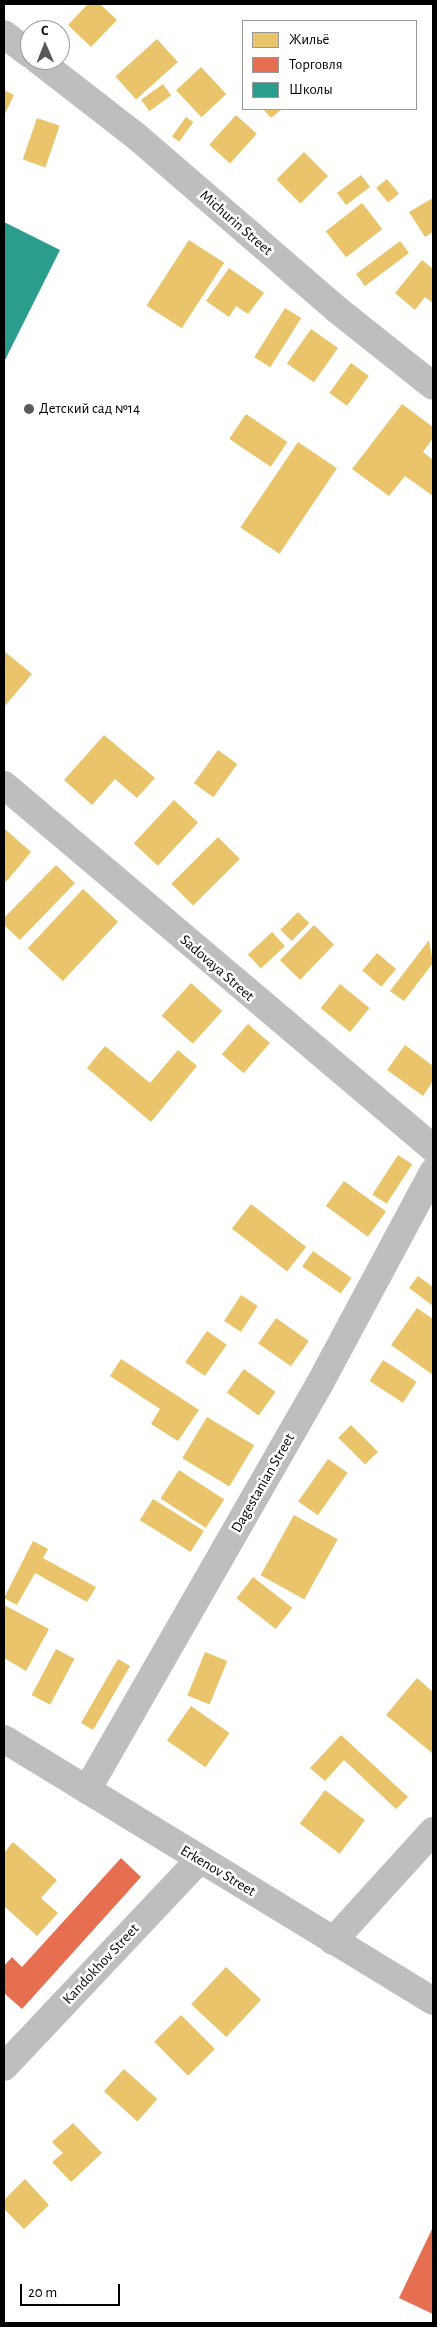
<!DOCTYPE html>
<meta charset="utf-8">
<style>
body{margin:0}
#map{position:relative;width:437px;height:2327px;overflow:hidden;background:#fff;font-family:"Alegreya Sans",sans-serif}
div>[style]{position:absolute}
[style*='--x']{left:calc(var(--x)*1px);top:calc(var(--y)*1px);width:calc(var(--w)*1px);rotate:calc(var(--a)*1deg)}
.homes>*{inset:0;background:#e9c46a;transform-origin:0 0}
.shops>*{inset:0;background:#e76f51}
.schools>*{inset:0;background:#2a9d8f}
.minor>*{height:28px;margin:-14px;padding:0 14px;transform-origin:14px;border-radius:14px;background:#bebebe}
.dots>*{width:14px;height:14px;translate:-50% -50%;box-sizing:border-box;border:2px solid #fff;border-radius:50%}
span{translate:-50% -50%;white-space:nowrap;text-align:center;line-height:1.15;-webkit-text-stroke:5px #fff;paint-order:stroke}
.street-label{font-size:15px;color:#000}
.poi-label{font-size:15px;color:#000}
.left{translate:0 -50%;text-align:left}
.frame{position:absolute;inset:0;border:5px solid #000;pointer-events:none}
.legend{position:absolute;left:242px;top:20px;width:175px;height:90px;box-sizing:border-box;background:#fff;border:1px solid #999;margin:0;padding:6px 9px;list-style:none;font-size:15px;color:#000}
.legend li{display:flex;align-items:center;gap:10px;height:25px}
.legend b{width:25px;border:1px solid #999}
.north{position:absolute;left:20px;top:20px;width:50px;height:50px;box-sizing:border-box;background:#fff;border:1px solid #999;border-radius:50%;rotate:359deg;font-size:14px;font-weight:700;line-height:20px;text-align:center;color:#000}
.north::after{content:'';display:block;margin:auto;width:18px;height:22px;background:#595959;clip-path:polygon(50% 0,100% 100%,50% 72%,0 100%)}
.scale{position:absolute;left:20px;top:2284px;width:100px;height:22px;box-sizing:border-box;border:2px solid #000;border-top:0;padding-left:6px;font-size:15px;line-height:18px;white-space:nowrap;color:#000;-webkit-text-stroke:4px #fff;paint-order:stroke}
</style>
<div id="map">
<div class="homes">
<i style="clip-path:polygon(88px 4px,100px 4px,117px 20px,91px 47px,68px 25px)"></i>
<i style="left:157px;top:39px;width:31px;height:56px;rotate:48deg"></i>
<i style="left:201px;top:67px;width:37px;height:34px;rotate:47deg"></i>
<i style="left:163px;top:84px;width:14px;height:27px;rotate:54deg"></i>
<i style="clip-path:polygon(4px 90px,14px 95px,4px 116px)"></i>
<i style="clip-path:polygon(263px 109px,282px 109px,271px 118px)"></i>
<i style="left:236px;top:115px;width:28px;height:40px;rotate:42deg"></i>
<i style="left:186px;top:117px;width:9px;height:24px;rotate:36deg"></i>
<i style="left:37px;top:118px;width:24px;height:44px;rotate:19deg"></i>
<i style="left:304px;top:152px;width:34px;height:39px;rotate:45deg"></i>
<i style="left:361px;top:175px;width:15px;height:30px;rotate:53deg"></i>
<i style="left:387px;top:179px;width:19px;height:14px;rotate:51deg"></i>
<i style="clip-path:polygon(433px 198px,433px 232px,425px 237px,409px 212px)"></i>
<i style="left:362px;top:203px;width:33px;height:46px;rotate:52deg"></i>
<i style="left:189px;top:240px;width:42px;height:78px;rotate:33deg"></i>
<i style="left:400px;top:241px;width:15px;height:55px;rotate:53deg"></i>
<i style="clip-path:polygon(422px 260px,433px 269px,433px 303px,425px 297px,415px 310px,395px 293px)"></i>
<i style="clip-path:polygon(229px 268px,264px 293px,248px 314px,236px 306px,229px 317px,206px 301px)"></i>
<i style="left:285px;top:308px;width:19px;height:58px;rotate:32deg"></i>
<i style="left:311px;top:329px;width:33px;height:42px;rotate:35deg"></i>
<i style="left:351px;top:363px;width:22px;height:37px;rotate:36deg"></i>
<i style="clip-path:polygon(402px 404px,433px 427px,433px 438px,423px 452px,433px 460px,433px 496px,405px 476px,389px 496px,352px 469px)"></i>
<i style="left:246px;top:414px;width:50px;height:30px;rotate:34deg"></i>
<i style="left:298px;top:442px;width:47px;height:103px;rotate:34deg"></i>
<i style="clip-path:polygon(4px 651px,32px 674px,4px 707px)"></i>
<i style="clip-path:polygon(104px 735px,155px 778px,137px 798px,115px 779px,92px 805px,64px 780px)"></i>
<i style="left:218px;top:750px;width:24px;height:41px;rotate:36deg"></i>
<i style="left:174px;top:800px;width:33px;height:59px;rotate:43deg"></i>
<i style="clip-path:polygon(5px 829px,31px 852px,6px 882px,4px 880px)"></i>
<i style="left:218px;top:837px;width:31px;height:66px;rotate:45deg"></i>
<i style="clip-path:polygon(56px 865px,75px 883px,20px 940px,4px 925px,4px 918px)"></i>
<i style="left:83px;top:889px;width:48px;height:81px;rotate:43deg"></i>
<i style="left:298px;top:912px;width:16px;height:25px;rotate:45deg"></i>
<i style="left:314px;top:925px;width:28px;height:49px;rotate:44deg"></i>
<i style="left:272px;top:932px;width:19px;height:33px;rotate:47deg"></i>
<i style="clip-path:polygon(429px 940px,433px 963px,404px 1001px,390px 991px)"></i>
<i style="left:377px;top:953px;width:25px;height:23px;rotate:40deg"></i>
<i style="left:191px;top:983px;width:42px;height:44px;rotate:42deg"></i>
<i style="left:340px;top:984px;width:38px;height:31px;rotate:39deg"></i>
<i style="left:248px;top:1024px;width:29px;height:40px;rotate:41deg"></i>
<i style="clip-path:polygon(405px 1045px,433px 1066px,433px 1081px,423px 1096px,387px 1070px)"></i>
<i style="clip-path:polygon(105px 1046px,150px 1083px,178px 1050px,197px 1066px,151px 1122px,87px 1068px)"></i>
<i style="left:398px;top:1155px;width:17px;height:47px;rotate:33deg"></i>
<i style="left:344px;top:1181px;width:52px;height:31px;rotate:36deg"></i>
<i style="left:251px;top:1204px;width:70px;height:31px;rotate:38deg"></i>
<i style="left:313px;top:1251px;width:47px;height:19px;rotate:35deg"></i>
<i style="clip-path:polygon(418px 1276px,433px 1287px,433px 1306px,409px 1288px)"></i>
<i style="left:241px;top:1295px;width:20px;height:31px;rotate:33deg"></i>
<i style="clip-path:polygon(417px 1308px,433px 1319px,433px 1375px,391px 1345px)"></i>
<i style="left:276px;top:1318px;width:40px;height:31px;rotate:35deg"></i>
<i style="left:207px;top:1331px;width:24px;height:38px;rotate:35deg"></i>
<i style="clip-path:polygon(121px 1359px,199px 1410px,178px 1441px,151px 1424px,160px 1409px,110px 1376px)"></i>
<i style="left:383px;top:1360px;width:40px;height:25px;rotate:33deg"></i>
<i style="left:244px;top:1369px;width:39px;height:29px;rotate:36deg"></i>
<i style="left:207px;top:1417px;width:55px;height:48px;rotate:31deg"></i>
<i style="left:351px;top:1425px;width:38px;height:18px;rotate:45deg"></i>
<i style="left:328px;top:1459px;width:24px;height:52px;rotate:35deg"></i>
<i style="left:179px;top:1470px;width:54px;height:34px;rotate:33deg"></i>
<i style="left:153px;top:1499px;width:60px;height:25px;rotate:32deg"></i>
<i style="left:294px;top:1515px;width:50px;height:69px;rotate:29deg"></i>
<i style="clip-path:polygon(33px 1541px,48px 1549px,43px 1558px,96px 1587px,87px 1602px,35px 1573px,17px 1605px,4px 1598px)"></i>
<i style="left:253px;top:1577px;width:50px;height:27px;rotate:38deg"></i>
<i style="clip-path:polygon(4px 1605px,49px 1629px,26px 1671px,4px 1658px)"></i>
<i style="left:56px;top:1649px;width:21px;height:52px;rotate:28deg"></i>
<i style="left:205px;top:1652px;width:24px;height:47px;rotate:22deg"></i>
<i style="left:118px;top:1659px;width:14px;height:74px;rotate:30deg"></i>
<i style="clip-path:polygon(417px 1678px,433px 1692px,432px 1753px,386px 1715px)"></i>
<i style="left:191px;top:1706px;width:47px;height:42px;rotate:35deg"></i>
<i style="clip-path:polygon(341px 1735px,408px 1797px,396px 1809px,344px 1760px,325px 1781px,310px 1768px)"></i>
<i style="left:325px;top:1790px;width:50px;height:42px;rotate:37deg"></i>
<i style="clip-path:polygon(13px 1842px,57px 1880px,41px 1898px,58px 1913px,37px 1936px,4px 1906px,4px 1853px)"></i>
<i style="left:226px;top:1967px;width:48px;height:51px;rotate:43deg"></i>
<i style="left:181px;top:2015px;width:48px;height:38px;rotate:45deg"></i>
<i style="left:124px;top:2069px;width:45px;height:30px;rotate:42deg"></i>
<i style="clip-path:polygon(73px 2123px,102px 2153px,71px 2182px,52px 2162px,63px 2153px,52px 2142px)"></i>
<i style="clip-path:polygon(25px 2179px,49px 2205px,24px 2229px,4px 2209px,4px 2200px)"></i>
</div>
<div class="shops">
<i style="clip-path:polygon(121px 1858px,141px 1877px,22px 2009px,4px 1993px,4px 1966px,12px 1957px,22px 1967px)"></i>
<i style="clip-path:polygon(433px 2227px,433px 2314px,399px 2298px)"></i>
</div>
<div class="schools">
<i style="clip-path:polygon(4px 222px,60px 250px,4px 362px)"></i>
</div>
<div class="minor">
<i style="--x:4;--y:34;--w:33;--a:38"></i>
<i style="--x:38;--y:60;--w:124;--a:37.8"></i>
<i style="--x:136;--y:136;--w:263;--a:40.8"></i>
<i style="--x:335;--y:308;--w:125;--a:38.5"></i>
<i style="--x:4;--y:785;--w:562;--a:40.24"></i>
<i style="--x:4;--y:1739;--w:503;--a:31.41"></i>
<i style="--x:87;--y:1790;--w:467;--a:-60.2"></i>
<i style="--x:319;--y:1385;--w:242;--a:-61.8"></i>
<i style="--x:333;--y:1941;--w:149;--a:-47.7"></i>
<i style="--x:4;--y:2067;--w:284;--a:-46.7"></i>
</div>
<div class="dots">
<i style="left:29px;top:409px;background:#595959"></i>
</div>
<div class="street-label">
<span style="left:236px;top:223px;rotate:41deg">Michurin Street</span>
<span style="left:217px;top:968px;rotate:41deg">Sadovaya Street</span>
<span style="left:263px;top:1483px;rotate:-60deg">Dagestanian Street</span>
<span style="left:218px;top:1871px;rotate:31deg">Erkenov Street</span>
<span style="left:101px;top:1964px;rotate:-47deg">Kandokhov Street</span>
</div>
<div class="poi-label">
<span class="left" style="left:39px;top:409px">Детский сад №14</span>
</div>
<div class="frame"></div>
<ul class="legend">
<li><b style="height:14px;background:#e9c46a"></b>Жильё</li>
<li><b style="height:14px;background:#e76f51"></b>Торговля</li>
<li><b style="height:14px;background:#2a9d8f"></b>Школы</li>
</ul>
<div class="north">С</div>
<div class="scale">20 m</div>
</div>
